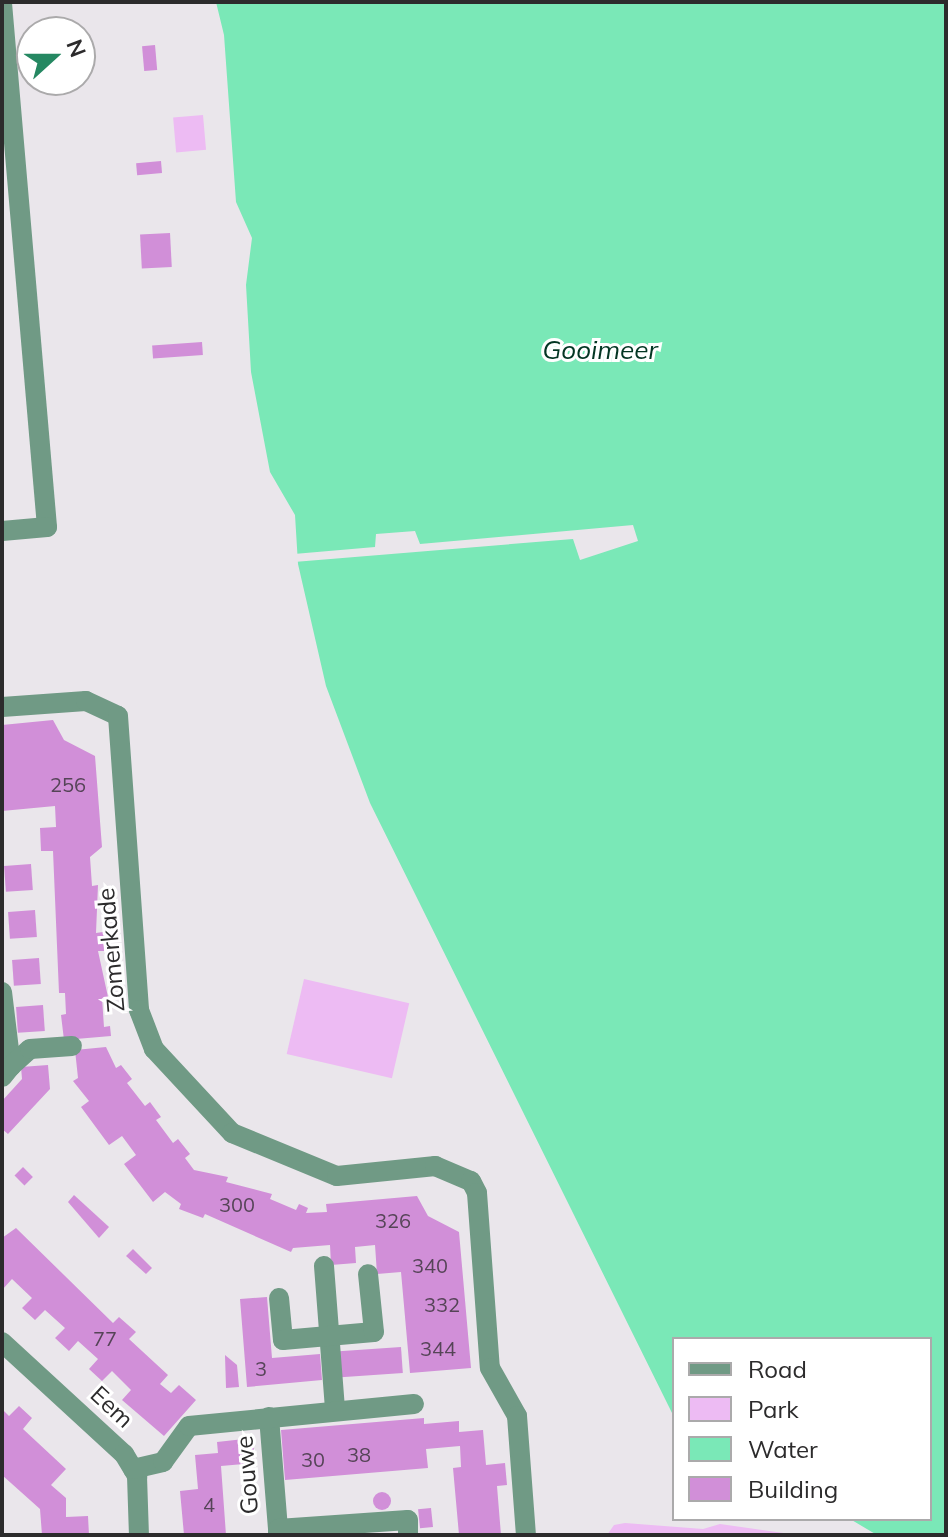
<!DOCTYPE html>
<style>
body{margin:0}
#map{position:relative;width:948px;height:1537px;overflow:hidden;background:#eae6eb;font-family:Mulish,sans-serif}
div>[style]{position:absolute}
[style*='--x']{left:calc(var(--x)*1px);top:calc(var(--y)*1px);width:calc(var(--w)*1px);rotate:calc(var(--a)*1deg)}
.green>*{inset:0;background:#edbbf3;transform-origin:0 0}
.water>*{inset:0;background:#7ae8b7}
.pier>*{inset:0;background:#eae6eb}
.building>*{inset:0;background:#d18fd8;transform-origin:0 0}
.round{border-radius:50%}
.minor>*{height:20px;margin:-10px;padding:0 10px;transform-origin:10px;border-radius:10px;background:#709a85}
span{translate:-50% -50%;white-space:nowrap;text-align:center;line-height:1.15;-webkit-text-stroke:6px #fff;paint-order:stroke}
.number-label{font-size:20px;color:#554457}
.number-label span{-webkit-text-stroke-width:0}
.street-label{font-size:24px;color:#2c2b2c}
.water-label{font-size:26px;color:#033623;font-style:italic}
.frame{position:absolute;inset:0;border:4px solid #2c2b2c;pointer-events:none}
.legend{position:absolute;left:672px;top:1337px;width:260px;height:184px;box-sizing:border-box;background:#fff;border:2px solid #abaaab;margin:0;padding:10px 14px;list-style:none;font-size:24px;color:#2c2b2c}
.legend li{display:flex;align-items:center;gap:16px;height:40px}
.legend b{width:40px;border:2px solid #abaaab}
.north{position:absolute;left:16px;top:16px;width:80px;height:80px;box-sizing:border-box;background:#fff;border:2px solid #abaaab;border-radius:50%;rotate:69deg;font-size:22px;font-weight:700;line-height:32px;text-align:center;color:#2c2b2c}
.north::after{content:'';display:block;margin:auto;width:28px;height:36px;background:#258862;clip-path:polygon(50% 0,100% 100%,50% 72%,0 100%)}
</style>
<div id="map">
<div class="green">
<i style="left:203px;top:115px;width:35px;height:30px;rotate:85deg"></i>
<i style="left:304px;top:979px;width:108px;height:77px;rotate:13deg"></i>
<i style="clip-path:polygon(625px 1523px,703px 1529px,720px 1524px,798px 1535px,607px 1535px,614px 1525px)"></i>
</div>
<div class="water">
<i style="clip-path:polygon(216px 2px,946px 2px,946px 1535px,877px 1535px,850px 1519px,930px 1519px,930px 1339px,674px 1339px,674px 1417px,370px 803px,326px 686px,298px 564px,295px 515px,270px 472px,251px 372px,246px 285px,252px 238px,236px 202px,224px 35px)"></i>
</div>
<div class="pier">
<i style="clip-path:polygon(633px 525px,638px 541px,580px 560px,573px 539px,294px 562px,294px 554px,375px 547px,376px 534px,415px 531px,420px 544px)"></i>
</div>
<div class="building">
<i style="left:155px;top:45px;width:25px;height:13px;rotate:85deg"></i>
<i style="left:161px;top:161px;width:12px;height:25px;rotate:85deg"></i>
<i style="left:170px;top:233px;width:34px;height:30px;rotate:87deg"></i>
<i style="left:202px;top:342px;width:13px;height:50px;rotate:86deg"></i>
<i style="clip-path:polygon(53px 720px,64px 740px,95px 756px,102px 847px,90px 857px,92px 886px,98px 885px,96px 933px,103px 932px,104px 951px,98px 951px,108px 997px,102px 998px,104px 1027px,110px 1026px,111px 1036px,64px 1040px,61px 1015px,66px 1014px,65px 993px,59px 993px,53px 851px,41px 851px,40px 828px,56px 827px,55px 806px,2px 811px,2px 725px)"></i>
<i style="left:31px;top:864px;width:26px;height:27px;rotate:86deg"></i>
<i style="left:35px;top:910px;width:27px;height:27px;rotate:86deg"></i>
<i style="left:39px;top:958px;width:26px;height:27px;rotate:86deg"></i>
<i style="left:43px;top:1005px;width:26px;height:27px;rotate:86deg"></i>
<i style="clip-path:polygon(106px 1047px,116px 1068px,121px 1065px,132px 1079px,127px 1083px,145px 1106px,150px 1102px,161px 1117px,156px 1120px,173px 1143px,178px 1139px,190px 1154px,185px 1158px,194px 1170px,228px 1177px,226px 1182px,272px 1194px,270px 1199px,296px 1210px,299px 1204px,308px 1208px,306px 1213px,327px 1212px,326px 1204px,417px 1196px,428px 1216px,459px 1232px,471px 1368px,410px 1373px,401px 1272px,377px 1274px,375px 1245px,355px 1247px,356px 1263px,331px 1265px,330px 1245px,293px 1248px,291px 1252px,205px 1214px,203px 1218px,179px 1209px,181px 1204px,165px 1192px,153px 1202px,124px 1164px,136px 1155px,122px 1136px,109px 1145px,81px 1107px,89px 1101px,73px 1081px,78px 1078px,75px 1050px)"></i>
<i style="clip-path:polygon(48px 1065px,50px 1089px,8px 1134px,2px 1129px,2px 1101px,22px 1079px,21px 1067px)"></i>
<i style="left:23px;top:1167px;width:14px;height:12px;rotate:45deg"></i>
<i style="clip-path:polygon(74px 1195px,109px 1227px,99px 1238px,68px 1202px)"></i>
<i style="clip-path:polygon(16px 1228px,113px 1323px,119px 1317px,136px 1332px,129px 1339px,168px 1375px,160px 1384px,171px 1393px,179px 1385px,196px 1400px,164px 1436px,122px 1400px,131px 1390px,112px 1371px,102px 1381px,89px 1369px,98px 1359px,78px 1341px,69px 1351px,55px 1338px,65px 1328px,45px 1310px,35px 1320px,22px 1308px,32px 1298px,12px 1279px,2px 1290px,2px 1238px)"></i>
<i style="clip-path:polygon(133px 1249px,152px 1268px,146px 1274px,126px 1256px)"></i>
<i style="clip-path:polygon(267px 1297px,272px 1358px,320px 1354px,322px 1380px,247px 1387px,240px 1299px)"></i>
<i style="left:401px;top:1347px;width:26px;height:62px;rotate:86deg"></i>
<i style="clip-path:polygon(225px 1355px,237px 1365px,239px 1387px,226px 1388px)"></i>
<i style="clip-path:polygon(19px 1406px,32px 1418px,23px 1429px,66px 1469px,51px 1485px,66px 1498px,66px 1517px,88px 1516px,89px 1535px,42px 1535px,40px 1509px,2px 1475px,2px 1409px,9px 1416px)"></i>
<i style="clip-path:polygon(424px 1418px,424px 1424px,459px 1421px,459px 1432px,483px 1430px,486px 1465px,505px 1463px,507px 1485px,497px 1486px,501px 1535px,459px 1535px,453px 1468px,461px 1467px,460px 1446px,426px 1449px,428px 1468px,285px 1480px,281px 1430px)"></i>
<i style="clip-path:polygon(253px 1438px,255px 1463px,221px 1466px,226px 1535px,184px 1535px,180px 1491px,198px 1489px,195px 1455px,218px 1453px,217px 1442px)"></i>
<i class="round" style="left:373px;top:1492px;width:18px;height:18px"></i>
<i style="left:431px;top:1508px;width:19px;height:13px;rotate:84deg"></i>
</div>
<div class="minor">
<i style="--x:2;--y:3;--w:526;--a:85.09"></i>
<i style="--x:47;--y:527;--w:45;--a:174.9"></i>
<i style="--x:2;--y:707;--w:84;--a:-4.1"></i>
<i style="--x:86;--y:701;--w:35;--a:25"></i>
<i style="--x:118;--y:716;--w:295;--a:85.9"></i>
<i style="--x:139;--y:1010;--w:42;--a:69"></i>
<i style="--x:154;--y:1049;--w:115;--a:47.1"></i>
<i style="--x:232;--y:1133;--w:113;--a:22.3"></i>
<i style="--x:337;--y:1176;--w:99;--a:-5.8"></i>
<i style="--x:435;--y:1166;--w:39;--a:23"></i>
<i style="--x:471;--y:1181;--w:13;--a:63"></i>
<i style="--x:477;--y:1193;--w:175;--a:85.8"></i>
<i style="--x:490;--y:1368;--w:55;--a:60.6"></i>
<i style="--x:517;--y:1416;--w:119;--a:85.7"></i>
<i style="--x:2;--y:992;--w:75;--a:83.1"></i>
<i style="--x:11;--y:1066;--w:14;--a:129"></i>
<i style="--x:11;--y:1066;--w:25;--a:-42"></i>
<i style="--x:30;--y:1049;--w:42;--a:-4.1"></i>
<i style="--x:324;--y:1266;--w:143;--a:85.6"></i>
<i style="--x:279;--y:1298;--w:42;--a:84.6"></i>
<i style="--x:283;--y:1340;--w:91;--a:-5"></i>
<i style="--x:374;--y:1332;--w:58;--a:-95.9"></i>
<i style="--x:2;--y:1342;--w:166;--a:42.6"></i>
<i style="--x:124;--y:1454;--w:26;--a:59"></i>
<i style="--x:137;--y:1476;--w:59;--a:88.1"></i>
<i style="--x:269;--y:1417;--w:112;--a:85.4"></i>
<i style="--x:133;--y:1469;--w:31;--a:-13"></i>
<i style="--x:163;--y:1462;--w:44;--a:-54.2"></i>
<i style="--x:189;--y:1426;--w:226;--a:-5.6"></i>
<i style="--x:278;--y:1535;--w:6;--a:-90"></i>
<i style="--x:278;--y:1529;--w:130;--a:-4"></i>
<i style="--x:408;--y:1520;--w:15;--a:90"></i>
</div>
<div class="number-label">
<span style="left:68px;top:784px">256</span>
<span style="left:237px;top:1204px">300</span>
<span style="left:393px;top:1220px">326</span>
<span style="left:430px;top:1265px">340</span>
<span style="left:442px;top:1304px">332</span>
<span style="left:105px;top:1338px">77</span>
<span style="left:438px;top:1348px">344</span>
<span style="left:261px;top:1368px">3</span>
<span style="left:359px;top:1454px">38</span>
<span style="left:313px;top:1459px">30</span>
<span style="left:209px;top:1504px">4</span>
</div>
<div class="street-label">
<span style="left:111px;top:950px;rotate:-95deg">Zomerkade</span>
<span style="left:112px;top:1407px;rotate:43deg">Eem</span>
<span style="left:247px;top:1475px;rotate:-94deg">Gouwe</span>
</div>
<div class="water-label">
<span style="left:600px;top:350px">Gooimeer</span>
</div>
<div class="frame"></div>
<ul class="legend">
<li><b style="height:10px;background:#709a85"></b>Road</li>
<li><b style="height:22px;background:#edbbf3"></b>Park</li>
<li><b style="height:22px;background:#7ae8b7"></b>Water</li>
<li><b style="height:22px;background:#d18fd8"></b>Building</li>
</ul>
<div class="north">N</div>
</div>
